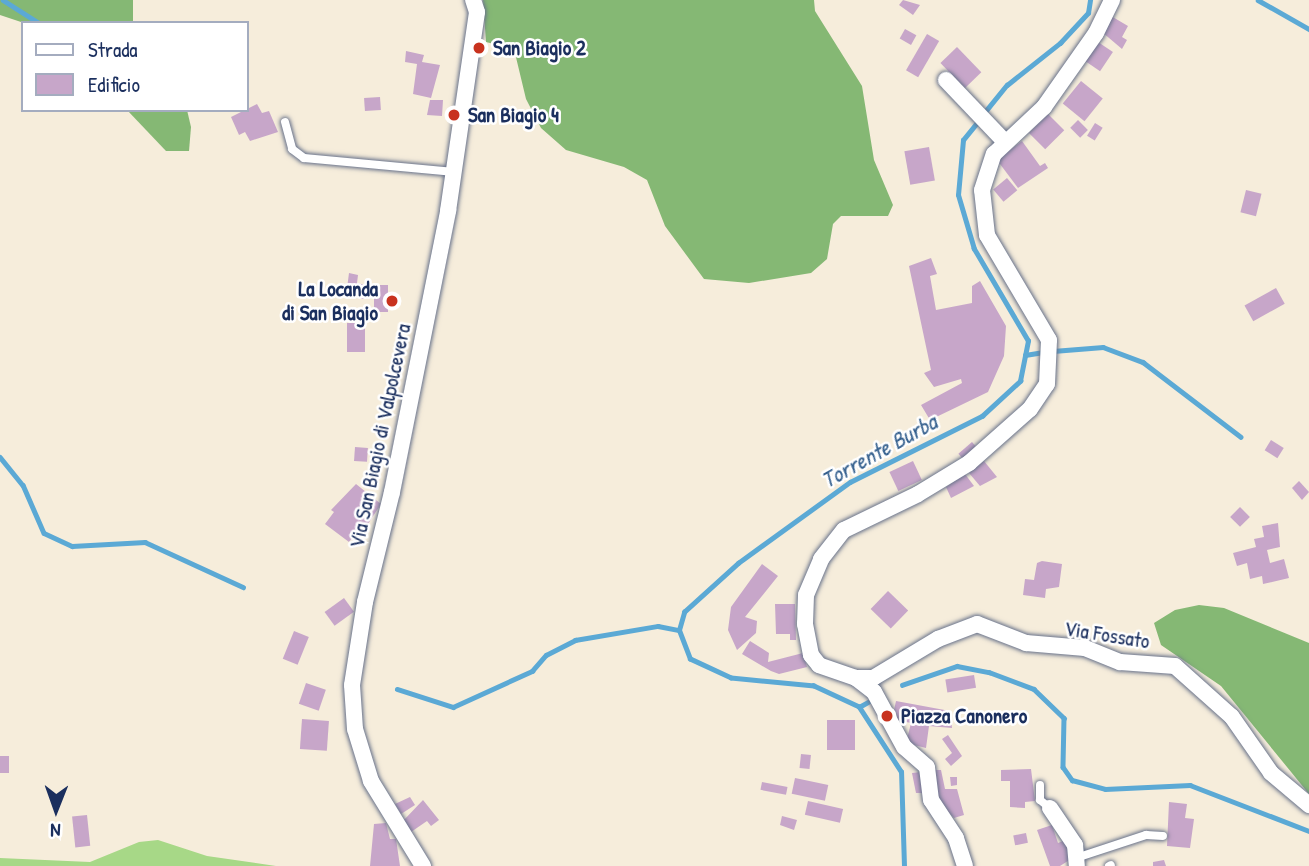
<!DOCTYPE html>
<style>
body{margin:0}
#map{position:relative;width:1309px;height:866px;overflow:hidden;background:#f6eddb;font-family:"Patrick Hand",sans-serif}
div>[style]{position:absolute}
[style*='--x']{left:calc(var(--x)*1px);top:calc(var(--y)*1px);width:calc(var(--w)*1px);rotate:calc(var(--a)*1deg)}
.green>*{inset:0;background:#a7d887}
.forest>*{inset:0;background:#85b874}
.stream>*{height:4.5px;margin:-2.25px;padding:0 2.25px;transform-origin:2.25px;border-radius:2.25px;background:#5ba9d5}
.building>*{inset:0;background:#c7a6c9;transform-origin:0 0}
.roads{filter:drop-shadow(0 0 2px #68728a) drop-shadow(0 0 2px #68728a)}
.lane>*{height:8px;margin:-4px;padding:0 4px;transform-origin:4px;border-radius:4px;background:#fff}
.street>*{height:16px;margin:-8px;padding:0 8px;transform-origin:8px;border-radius:8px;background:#fff}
.dots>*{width:19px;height:19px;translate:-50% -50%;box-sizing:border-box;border:4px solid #fff;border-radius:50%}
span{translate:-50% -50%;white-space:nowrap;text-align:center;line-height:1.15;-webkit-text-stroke:5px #fff;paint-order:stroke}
.poi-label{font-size:21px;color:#1b2f5e;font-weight:700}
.left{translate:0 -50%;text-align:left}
.right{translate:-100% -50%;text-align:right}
.street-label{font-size:21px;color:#1b2f5e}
.water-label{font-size:23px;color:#35608e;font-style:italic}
.legend{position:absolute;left:21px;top:21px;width:228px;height:91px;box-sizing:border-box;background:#fff;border:2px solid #a4acbf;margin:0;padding:9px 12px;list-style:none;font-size:21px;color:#1b2f5e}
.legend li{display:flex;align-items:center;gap:14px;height:35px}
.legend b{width:35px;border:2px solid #a4acbf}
.north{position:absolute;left:21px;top:775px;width:70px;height:70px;-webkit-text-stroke:5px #fff;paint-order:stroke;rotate:181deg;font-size:19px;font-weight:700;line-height:28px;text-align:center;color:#1b2f5e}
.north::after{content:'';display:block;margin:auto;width:24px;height:32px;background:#1b2f5e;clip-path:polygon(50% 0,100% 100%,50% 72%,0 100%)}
</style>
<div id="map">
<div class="green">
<i style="clip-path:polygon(158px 840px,207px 856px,276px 866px,0 866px,0 858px,90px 862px,139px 842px)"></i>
</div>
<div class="forest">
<i style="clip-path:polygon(0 0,133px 0,133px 23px,24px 23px,0 15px)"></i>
<i style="clip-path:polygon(483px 0,814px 0,815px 11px,862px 86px,874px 160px,893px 205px,888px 216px,841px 216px,833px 224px,827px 259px,811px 273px,749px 283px,704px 279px,665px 226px,647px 180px,624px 167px,566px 150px,541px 128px,526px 99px,514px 49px,486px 42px)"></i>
<i style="clip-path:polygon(127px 110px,187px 110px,191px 127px,189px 151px,166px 151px)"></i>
<i style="clip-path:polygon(1199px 605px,1224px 608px,1309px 643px,1309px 794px,1221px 686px,1161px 645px,1154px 623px,1175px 610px)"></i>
</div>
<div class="stream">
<i style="--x:3;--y:0;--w:43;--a:32.6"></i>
<i style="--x:1258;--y:0;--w:59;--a:29.6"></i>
<i style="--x:984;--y:113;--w:36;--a:-51"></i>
<i style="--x:1007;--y:85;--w:68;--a:-38.4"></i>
<i style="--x:1060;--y:43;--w:41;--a:-47"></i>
<i style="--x:1088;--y:13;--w:13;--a:-81"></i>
<i style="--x:1053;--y:351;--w:50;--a:-4.6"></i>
<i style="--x:1103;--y:347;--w:43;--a:20.6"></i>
<i style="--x:1143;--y:362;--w:123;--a:37.4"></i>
<i style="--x:1025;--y:355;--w:20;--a:-9"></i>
<i style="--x:0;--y:457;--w:36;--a:51"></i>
<i style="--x:23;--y:485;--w:52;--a:66.4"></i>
<i style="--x:44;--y:533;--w:31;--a:25"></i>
<i style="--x:72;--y:546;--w:73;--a:-3.1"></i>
<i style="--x:145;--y:542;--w:108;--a:24.7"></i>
<i style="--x:902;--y:685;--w:58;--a:-19.1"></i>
<i style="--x:957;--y:666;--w:33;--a:11"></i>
<i style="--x:989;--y:672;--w:48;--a:20.7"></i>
<i style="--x:1034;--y:689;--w:42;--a:44"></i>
<i style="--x:1064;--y:718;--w:49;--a:91.2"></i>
<i style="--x:1063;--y:767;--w:16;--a:55"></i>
<i style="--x:1072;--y:780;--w:34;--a:15"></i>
<i style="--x:1105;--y:789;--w:85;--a:-2.7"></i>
<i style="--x:1190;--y:785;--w:128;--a:21.1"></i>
<i style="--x:397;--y:689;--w:59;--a:17.8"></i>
<i style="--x:453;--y:707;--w:87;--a:-24.5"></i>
<i style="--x:532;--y:671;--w:21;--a:-49"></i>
<i style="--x:546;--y:655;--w:33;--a:-27"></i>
<i style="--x:575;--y:640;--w:84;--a:-9.6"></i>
<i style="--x:658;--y:626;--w:21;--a:11"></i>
<i style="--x:859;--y:707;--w:10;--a:-29"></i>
<i style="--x:904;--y:866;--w:94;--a:-91.8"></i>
<i style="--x:901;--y:772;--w:77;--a:-122.9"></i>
<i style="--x:859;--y:707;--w:50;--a:-155"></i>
<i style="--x:814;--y:686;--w:83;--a:-174.5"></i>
<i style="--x:731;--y:678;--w:45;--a:-155.1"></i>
<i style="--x:690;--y:659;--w:31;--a:-111"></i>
<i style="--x:679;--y:630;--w:19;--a:-74"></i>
<i style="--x:684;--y:612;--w:73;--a:-42.2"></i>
<i style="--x:738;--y:563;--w:138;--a:-35.9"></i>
<i style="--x:850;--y:482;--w:148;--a:-26.6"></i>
<i style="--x:982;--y:416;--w:52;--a:-42.6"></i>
<i style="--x:1020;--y:381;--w:41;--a:-78.7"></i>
<i style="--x:1028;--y:341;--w:107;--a:-120.4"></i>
<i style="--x:974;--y:249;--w:56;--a:-106.5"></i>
<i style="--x:958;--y:195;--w:55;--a:-84.8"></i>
<i style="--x:963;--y:140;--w:26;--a:-51"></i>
</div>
<div class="building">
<i style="clip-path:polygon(903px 0,920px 5px,913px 15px,899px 5px)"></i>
<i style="clip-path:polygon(1111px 16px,1128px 26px,1122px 37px,1127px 40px,1122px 49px,1102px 32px)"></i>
<i style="left:905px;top:29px;width:13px;height:11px;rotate:29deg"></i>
<i style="left:927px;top:34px;width:14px;height:42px;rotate:30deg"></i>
<i style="left:1098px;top:42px;width:18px;height:23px;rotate:34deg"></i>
<i style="left:957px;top:47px;width:35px;height:23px;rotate:46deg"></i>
<i style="clip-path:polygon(406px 51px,424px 55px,422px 62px,440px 65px,431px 98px,413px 94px,417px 64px,405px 62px)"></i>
<i style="left:1081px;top:81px;width:28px;height:29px;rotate:39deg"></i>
<i style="left:380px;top:97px;width:13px;height:16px;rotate:86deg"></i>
<i style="clip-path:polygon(430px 100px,443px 100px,442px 116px,427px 115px)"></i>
<i style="clip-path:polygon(257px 104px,262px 113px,269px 111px,278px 132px,250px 141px,245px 132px,239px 135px,231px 117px)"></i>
<i style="left:1048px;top:114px;width:23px;height:27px;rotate:45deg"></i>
<i style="left:1078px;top:120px;width:14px;height:11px;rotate:45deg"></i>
<i style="left:1095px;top:123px;width:9px;height:15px;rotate:32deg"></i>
<i style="clip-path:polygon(1022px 141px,1040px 166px,1045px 163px,1048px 168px,1018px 188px,997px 160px)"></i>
<i style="left:929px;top:147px;width:34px;height:25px;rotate:80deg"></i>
<i style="left:1007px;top:178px;width:16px;height:18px;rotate:50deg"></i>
<i style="left:1246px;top:190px;width:16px;height:23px;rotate:14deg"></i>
<i style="clip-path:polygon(931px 258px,937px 274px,930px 276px,936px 310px,972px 303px,972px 286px,980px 281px,1006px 326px,1004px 356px,988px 392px,930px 420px,921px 405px,962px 383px,961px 379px,934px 387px,924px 373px,931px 370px,909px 266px)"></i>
<i style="clip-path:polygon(349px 273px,358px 275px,357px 283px,366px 285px,364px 299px,346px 296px)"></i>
<i style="left:374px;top:285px;width:14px;height:27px"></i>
<i style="left:1276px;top:288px;width:18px;height:36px;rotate:61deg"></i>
<i style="left:347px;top:323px;width:18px;height:29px"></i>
<i style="left:1271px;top:440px;width:15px;height:12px;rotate:32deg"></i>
<i style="left:972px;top:442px;width:9px;height:18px;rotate:49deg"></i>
<i style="left:355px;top:447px;width:13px;height:14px;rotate:4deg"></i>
<i style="left:913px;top:461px;width:21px;height:26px;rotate:65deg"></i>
<i style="clip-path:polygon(984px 461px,997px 477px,980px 486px,969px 473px)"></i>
<i style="clip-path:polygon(965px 474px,974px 486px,951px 498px,946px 487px)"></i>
<i style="clip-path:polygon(1299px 481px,1309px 492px,1302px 500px,1292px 488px)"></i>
<i style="clip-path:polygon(356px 484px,381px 504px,364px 530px,361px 527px,349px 542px,325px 524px,334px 512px,331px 510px)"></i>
<i style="left:1240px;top:507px;width:14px;height:14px;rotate:45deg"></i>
<i style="clip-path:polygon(1278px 523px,1280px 547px,1267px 550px,1270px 563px,1284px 559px,1289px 578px,1263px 584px,1262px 576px,1250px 579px,1247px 563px,1237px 566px,1233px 553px,1256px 547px,1254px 539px,1264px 537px,1262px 526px)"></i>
<i style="clip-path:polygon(1042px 561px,1062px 564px,1059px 587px,1046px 589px,1045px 598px,1023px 595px,1025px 579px,1034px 580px,1037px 563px)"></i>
<i style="clip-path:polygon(762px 564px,778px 576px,745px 617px,757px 621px,756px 633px,737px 650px,728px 630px,731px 607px)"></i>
<i style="left:888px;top:591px;width:28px;height:25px;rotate:44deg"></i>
<i style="left:344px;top:598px;width:17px;height:24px;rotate:54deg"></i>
<i style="clip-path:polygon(775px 604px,795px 604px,796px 640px,790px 640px,790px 634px,776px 634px)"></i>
<i style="left:294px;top:631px;width:16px;height:30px;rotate:22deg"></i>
<i style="clip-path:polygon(750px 641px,769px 653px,768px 662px,803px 653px,807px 667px,779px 674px,771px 671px,742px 654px)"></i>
<i style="left:974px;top:675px;width:13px;height:29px;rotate:81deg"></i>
<i style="left:306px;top:683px;width:21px;height:22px;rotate:19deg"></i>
<i style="clip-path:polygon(896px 701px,950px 711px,952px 728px,929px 726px,926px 748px,906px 743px,911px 723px,892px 719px)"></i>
<i style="left:302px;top:719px;width:27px;height:30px;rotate:4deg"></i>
<i style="left:827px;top:720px;width:28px;height:30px"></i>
<i style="clip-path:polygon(948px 735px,962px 756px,951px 766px,945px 759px,952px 753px,942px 739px)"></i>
<i style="left:801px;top:754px;width:10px;height:14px;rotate:6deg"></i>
<i style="left:0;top:756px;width:9px;height:17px"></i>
<i style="clip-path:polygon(1031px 769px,1035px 801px,1025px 802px,1025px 808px,1010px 807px,1010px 781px,1001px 781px,1001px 770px)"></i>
<i style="clip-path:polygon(933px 770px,941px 770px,945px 789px,957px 789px,964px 815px,954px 818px,937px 801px)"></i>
<i style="clip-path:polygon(921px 772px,923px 793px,916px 793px,912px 773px)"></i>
<i style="clip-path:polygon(950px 777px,957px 777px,957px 785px,951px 786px)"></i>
<i style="left:795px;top:778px;width:34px;height:16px;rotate:12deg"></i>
<i style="left:762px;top:782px;width:26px;height:8px;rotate:11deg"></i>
<i style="clip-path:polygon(410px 797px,415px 805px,401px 814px,395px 804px)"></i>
<i style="clip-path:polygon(423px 800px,439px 820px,431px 826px,427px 821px,411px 832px,403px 821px)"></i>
<i style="left:808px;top:801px;width:36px;height:14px;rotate:13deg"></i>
<i style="clip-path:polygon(1169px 802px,1187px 804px,1185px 818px,1194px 819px,1190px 848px,1167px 846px)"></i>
<i style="left:87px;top:815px;width:31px;height:15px;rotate:84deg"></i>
<i style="clip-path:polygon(782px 816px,797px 820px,794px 830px,780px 825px)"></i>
<i style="clip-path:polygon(386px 823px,390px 839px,396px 839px,400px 866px,370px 866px,374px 824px)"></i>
<i style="clip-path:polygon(1052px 825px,1058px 843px,1068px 839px,1072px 849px,1068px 851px,1071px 859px,1060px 866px,1050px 866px,1037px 830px)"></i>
<i style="left:1026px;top:833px;width:10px;height:13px;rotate:79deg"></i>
<i style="clip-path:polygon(1164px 860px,1166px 866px,1153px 866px,1153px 862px)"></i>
</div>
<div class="roads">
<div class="lane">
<i style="--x:285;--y:122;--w:28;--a:75"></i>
<i style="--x:292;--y:149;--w:15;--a:37"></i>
<i style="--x:304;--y:158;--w:151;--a:5.3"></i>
<i style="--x:1040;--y:785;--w:15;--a:90"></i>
<i style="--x:1040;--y:800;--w:13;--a:39"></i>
<i style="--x:1076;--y:858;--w:74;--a:-18.2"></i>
<i style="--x:1146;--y:835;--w:17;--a:3"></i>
<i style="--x:1109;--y:866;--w:2;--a:-27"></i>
</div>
<div class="street">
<i style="--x:946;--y:80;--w:86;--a:46.4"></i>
<i style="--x:856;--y:678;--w:17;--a:0"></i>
<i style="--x:873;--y:678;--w:76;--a:-31"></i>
<i style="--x:938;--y:639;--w:42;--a:-21"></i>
<i style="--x:977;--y:624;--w:53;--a:21.2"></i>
<i style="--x:1026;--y:643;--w:59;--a:4.8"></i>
<i style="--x:1085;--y:648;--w:38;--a:22"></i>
<i style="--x:1120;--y:662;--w:55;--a:4.2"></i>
<i style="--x:1175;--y:666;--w:76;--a:41.8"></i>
<i style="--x:1232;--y:717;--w:68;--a:55.1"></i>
<i style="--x:1271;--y:773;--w:50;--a:40.1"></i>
<i style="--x:1050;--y:808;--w:45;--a:56"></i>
<i style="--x:1075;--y:845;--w:21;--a:85"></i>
<i style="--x:423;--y:866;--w:100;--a:-121.5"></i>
<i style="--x:371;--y:781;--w:54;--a:-107.1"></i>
<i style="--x:355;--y:729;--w:44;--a:-93.9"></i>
<i style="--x:352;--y:685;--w:84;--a:-81.1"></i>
<i style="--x:365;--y:602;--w:113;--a:-76.2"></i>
<i style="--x:392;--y:492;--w:287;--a:-78.7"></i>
<i style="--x:448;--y:211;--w:201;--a:-81.7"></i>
<i style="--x:477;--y:12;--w:13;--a:-108"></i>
<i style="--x:965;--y:866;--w:29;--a:-108"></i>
<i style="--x:956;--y:838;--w:45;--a:-123.3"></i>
<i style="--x:931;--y:800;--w:33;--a:-97"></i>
<i style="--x:927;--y:767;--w:30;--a:-139"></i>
<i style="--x:904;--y:747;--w:63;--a:-118.6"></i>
<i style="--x:874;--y:692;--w:23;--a:-142"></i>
<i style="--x:856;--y:678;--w:39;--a:-161"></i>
<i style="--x:819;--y:665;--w:13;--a:-129"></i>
<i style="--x:811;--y:655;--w:32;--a:-101"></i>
<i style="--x:805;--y:624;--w:29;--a:-88"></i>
<i style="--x:806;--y:595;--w:39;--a:-67"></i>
<i style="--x:821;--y:559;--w:37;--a:-52"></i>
<i style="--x:844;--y:530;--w:82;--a:-25.9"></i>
<i style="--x:918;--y:494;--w:60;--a:-31.3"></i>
<i style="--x:969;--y:463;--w:81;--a:-41.5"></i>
<i style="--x:1030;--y:409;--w:30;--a:-56"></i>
<i style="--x:1047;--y:384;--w:44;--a:-87.4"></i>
<i style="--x:1049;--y:340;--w:122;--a:-120.6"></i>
<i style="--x:987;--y:235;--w:45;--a:-96.3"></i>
<i style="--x:982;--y:190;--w:38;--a:-72"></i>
<i style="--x:994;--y:154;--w:69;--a:-43.2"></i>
<i style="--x:1044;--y:107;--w:90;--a:-54.9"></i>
<i style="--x:1096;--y:33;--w:37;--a:-64"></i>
</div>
</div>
<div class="dots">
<i style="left:479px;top:48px;background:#c8321e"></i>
<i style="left:454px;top:115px;background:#c8321e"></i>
<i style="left:392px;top:301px;background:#c8321e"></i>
<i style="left:887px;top:716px;background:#c8321e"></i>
</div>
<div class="poi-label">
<span class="left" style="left:493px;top:48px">San Biagio 2</span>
<span class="left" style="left:468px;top:115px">San Biagio 4</span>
<span class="right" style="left:378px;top:301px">La Locanda<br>di San Biagio</span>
<span class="left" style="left:901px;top:716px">Piazza Canonero</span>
</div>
<div class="street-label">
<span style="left:380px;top:436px;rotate:-78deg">Via San Biagio di Valpolcevera</span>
<span style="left:1107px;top:635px;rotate:9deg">Via Fossato</span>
</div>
<div class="water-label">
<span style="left:879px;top:451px;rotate:-29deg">Torrente Burba</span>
</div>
<ul class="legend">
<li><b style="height:9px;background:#fff"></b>Strada</li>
<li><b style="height:19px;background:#c7a6c9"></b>Edificio</li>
</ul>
<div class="north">N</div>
</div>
